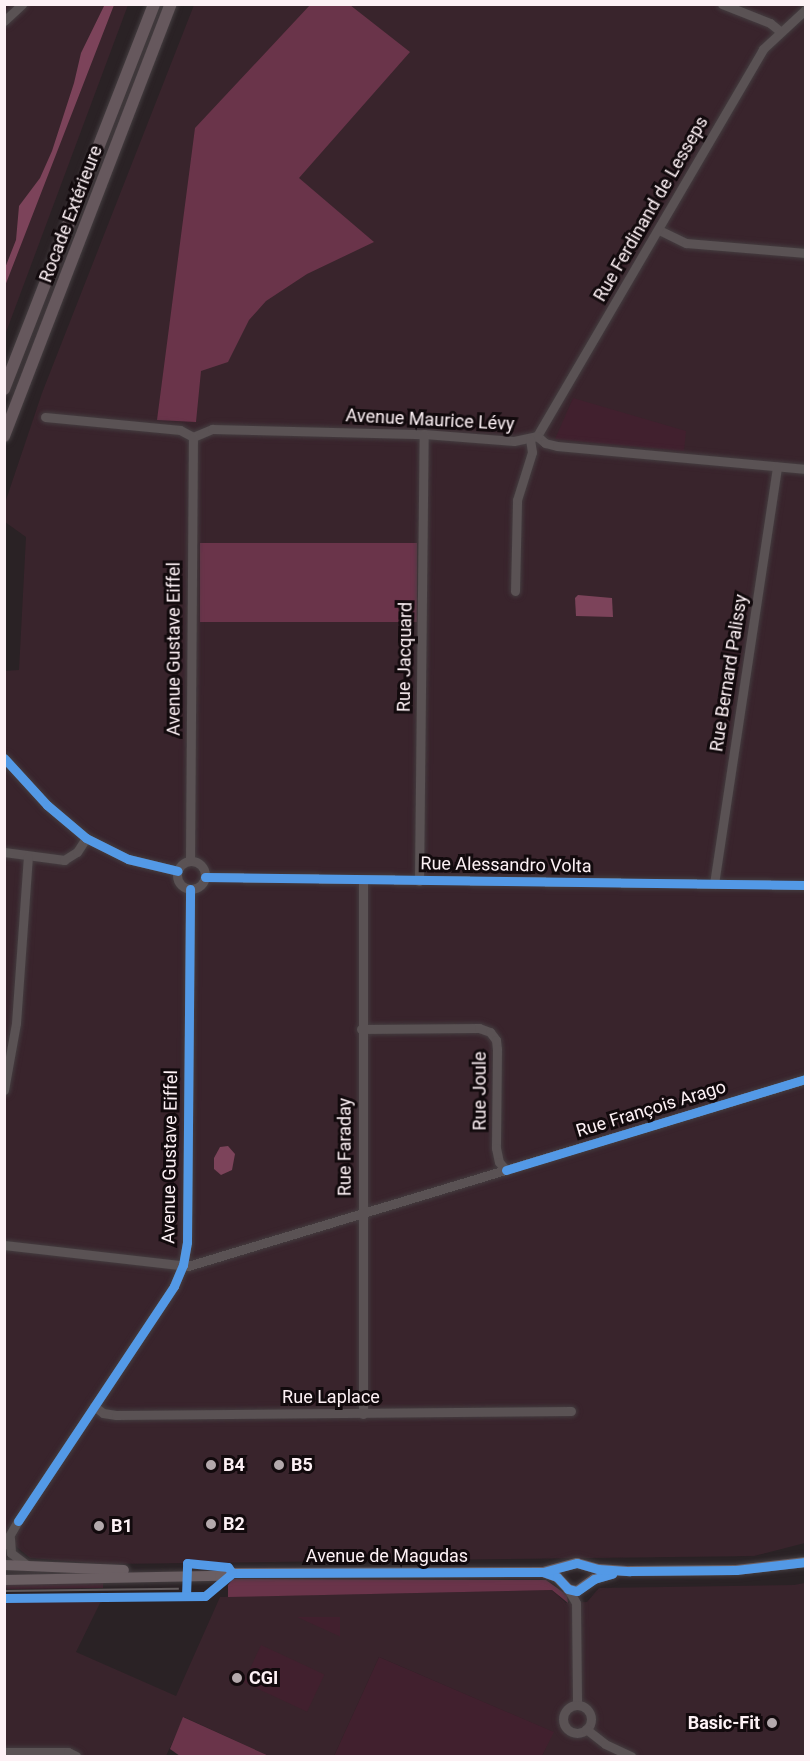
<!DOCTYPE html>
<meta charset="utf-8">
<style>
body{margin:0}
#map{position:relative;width:810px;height:1761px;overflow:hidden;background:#2a2225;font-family:Roboto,sans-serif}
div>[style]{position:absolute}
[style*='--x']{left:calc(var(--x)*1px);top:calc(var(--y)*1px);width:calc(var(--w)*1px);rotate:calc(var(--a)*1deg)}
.built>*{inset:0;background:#39242c}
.green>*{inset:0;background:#41202e;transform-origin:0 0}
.forest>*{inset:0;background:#6a344a;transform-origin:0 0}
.water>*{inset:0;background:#7c435a}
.roads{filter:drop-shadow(0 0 2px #443d40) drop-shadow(0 0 2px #443d40)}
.minor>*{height:9px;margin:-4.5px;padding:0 4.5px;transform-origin:4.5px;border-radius:4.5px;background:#5a5254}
.minor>.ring{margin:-4.5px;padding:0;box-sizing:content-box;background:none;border:9px solid #5a5254;border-radius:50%}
.major>*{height:10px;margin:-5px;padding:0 5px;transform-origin:5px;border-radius:5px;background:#6b5f63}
.highway>*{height:12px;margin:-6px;padding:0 6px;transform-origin:6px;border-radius:6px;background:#66585d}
.tram>*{height:1.5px;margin:-0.75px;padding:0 0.75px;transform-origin:0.75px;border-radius:0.75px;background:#615a5c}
.cycleway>*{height:9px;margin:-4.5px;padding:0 4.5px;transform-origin:4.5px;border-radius:4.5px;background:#5399e6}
.dots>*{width:16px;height:16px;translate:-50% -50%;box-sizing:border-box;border:3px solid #120a0d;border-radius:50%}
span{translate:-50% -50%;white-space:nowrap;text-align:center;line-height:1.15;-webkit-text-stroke:6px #120a0d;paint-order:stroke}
.street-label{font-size:18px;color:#fdf1f5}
.poi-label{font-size:18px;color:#fdf1f5;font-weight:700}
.left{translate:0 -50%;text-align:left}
.right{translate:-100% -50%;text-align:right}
.frame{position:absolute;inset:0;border:6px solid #fdf1f5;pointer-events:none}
</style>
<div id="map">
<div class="built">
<i style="clip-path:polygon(5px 5px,128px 5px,5px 335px)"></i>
<i style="clip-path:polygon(194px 5px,805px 5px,805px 1543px,754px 1556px,104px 1564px,30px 1558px,5px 1537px,4px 671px,19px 670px,26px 537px,5px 522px,5px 503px,42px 393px)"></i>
<i style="clip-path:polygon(805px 1583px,805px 1756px,542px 1756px,553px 1732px,379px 1657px,334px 1756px,269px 1756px,184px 1717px,166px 1756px,5px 1756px,4px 1602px,102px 1599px,76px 1652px,176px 1696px,220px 1597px,552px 1590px,566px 1603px,587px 1602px,599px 1588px,794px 1585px)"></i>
</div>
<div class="green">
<i style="clip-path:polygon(573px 398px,686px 431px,684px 451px,555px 439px)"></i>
<i style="clip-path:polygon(103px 1579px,103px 1588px,7px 1589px,6px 1584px)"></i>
<i style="clip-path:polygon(297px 1617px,340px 1617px,340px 1637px,339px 1636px)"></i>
<i style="left:261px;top:1645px;width:70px;height:41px;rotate:25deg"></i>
<i style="clip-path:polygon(379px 1657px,554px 1732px,542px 1756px,334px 1756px)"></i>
</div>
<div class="forest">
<i style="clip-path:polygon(310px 5px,350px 5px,410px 52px,299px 178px,374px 242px,307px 274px,266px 301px,249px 320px,228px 362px,201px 371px,196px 422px,157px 420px,195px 128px)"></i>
<i style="left:200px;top:543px;width:217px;height:79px"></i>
<i style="clip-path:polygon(233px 1579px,546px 1580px,567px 1595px,568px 1603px,552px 1590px,228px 1597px,228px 1585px)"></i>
<i style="clip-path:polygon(183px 1717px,269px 1756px,180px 1756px,170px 1749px)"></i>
</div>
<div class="water">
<i style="clip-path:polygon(105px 4px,114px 5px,5px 286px,5px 268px,16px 240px,19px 206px,40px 178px,52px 151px,74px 83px,81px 53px)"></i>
<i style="clip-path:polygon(578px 595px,612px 598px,613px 617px,576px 616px,575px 598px)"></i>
<i style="clip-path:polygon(228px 1146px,235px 1154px,232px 1170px,221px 1175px,214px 1169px,214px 1158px,220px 1147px)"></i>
</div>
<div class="roads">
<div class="minor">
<i style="--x:722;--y:4;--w:52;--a:21.6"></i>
<i style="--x:770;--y:23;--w:13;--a:39"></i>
<i style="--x:4;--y:21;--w:25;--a:-43"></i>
<i style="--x:659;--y:230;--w:30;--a:26"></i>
<i style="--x:686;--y:243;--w:120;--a:4.8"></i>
<i style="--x:45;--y:417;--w:136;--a:5.5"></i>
<i style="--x:180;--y:430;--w:15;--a:28"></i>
<i style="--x:537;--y:436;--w:448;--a:-59.7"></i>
<i style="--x:763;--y:49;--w:59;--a:-42.9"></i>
<i style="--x:537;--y:436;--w:11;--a:41"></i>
<i style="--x:545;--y:443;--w:12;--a:14"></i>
<i style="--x:557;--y:446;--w:250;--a:5.3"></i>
<i style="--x:193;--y:437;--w:21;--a:-23"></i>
<i style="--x:212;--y:429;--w:212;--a:1.4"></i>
<i style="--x:424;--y:434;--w:90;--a:4.4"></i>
<i style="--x:514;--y:441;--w:24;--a:-12"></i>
<i style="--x:515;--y:591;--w:91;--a:-88.7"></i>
<i style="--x:517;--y:500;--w:50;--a:-72.6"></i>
<i style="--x:532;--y:452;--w:13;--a:-99"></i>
<i style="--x:4;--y:758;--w:64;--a:47.5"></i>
<i style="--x:47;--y:805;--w:51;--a:40.2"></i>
<i style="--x:86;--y:838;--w:47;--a:26.6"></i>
<i style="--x:128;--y:859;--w:51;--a:13.5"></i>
<i style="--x:4;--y:852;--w:61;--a:7.6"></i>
<i style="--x:64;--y:860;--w:15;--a:-32"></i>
<i style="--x:77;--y:852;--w:17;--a:-57"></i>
<i class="ring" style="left:177px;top:861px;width:19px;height:19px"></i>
<i style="--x:190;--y:861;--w:424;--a:-89.6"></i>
<i style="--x:205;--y:877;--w:601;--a:0.76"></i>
<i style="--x:419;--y:881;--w:447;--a:-89.4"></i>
<i style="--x:714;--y:884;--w:422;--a:-81.4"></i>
<i style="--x:361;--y:1029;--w:118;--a:-0.5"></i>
<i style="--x:479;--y:1028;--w:12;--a:20"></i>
<i style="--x:490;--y:1032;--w:10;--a:53"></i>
<i style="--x:496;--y:1040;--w:9;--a:84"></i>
<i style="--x:497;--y:1049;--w:99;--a:90.6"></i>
<i style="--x:496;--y:1148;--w:14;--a:78"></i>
<i style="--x:499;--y:1162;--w:11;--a:49"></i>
<i style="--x:4;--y:1090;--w:68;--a:-79.8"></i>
<i style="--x:16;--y:1023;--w:167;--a:-85.9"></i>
<i style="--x:4;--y:1245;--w:185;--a:6.5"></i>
<i style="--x:188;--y:1266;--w:646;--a:-16.84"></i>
<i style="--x:94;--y:1406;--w:11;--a:38"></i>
<i style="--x:103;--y:1413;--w:13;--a:9"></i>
<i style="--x:116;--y:1415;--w:455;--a:-0.5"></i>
<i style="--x:363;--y:1414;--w:534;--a:-90"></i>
<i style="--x:10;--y:1538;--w:15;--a:86"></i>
<i style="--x:11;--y:1553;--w:20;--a:37"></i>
<i style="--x:4;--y:1545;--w:28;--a:-60"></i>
<i style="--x:18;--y:1521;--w:282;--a:-56.4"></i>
<i style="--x:174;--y:1286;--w:23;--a:-67"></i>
<i style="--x:183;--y:1265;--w:23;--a:-80"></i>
<i style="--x:187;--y:1242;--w:353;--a:-89.5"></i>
<i style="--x:568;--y:1589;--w:16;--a:60"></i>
<i style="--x:576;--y:1603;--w:102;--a:89.4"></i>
<i class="ring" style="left:563px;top:1705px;width:19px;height:19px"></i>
<i style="--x:586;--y:1729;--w:24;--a:38"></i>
<i style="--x:605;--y:1744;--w:29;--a:25"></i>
<i style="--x:4;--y:1752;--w:64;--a:0"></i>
<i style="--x:68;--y:1752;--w:9;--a:27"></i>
</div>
<div class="major">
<i style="--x:4;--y:1565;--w:120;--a:2.4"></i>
<i style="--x:543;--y:1572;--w:15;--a:20"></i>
<i style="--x:557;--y:1577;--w:16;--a:47"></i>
<i style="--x:568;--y:1589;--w:9;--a:13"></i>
<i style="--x:577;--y:1591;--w:21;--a:-35"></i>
<i style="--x:594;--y:1579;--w:19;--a:-16"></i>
<i style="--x:4;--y:1580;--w:216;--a:-1.1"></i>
<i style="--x:220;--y:1576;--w:12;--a:-14"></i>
<i style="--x:232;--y:1573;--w:311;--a:-0.2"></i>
<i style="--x:543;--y:1572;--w:35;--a:-15"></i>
<i style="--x:577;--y:1563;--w:22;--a:16"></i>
<i style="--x:598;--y:1569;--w:32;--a:4"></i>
<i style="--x:630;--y:1571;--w:106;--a:-0.5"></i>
<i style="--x:736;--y:1570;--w:70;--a:-6.5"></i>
</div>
<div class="highway">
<i style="--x:4;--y:389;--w:413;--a:-68.7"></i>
<i style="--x:4;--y:436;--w:463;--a:-68.9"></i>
</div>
</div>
<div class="tram">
<i style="--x:4;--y:1591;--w:174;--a:-0.7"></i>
</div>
<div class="cycleway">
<i style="--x:4;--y:758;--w:64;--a:47.5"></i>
<i style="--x:47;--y:805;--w:51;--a:40.2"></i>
<i style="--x:86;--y:838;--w:47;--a:26.6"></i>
<i style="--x:128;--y:859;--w:51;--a:13.5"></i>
<i style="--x:205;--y:877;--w:601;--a:0.76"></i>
<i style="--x:506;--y:1170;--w:313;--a:-16.9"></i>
<i style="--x:18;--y:1521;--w:282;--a:-56.4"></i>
<i style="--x:174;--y:1286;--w:23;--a:-67"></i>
<i style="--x:183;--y:1265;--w:23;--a:-80"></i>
<i style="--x:187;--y:1242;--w:353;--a:-89.5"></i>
<i style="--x:543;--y:1572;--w:15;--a:20"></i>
<i style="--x:557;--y:1577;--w:16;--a:47"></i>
<i style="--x:568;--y:1589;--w:9;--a:13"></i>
<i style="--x:577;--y:1591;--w:21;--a:-35"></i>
<i style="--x:594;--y:1579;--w:19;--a:-16"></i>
<i style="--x:232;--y:1573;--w:311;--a:-0.2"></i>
<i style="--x:543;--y:1572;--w:35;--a:-15"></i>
<i style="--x:577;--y:1563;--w:22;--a:16"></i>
<i style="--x:598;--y:1569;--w:32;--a:4"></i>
<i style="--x:630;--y:1571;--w:106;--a:-0.5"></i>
<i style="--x:736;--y:1570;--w:70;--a:-6.5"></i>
<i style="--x:186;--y:1596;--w:33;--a:-88"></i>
<i style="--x:187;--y:1563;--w:41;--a:5.6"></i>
<i style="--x:228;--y:1567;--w:7;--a:56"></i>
<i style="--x:4;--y:1598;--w:201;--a:-0.6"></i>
<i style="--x:205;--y:1596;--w:35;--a:-40"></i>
</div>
<div class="dots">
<i style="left:211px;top:1465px;background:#b3a9ac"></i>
<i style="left:279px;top:1465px;background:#b3a9ac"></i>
<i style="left:211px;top:1524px;background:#b3a9ac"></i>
<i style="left:99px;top:1526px;background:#b3a9ac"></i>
<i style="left:237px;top:1678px;background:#b3a9ac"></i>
<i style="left:772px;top:1723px;background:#b3a9ac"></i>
</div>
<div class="street-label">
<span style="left:651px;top:209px;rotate:-60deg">Rue Ferdinand de Lesseps</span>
<span style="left:71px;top:214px;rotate:-69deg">Rocade Extérieure</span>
<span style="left:430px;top:420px;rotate:3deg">Avenue Maurice Lévy</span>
<span style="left:174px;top:649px;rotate:-90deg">Avenue Gustave Eiffel</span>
<span style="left:405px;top:657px;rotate:-89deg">Rue Jacquard</span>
<span style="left:729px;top:673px;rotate:-81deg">Rue Bernard Palissy</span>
<span style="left:506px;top:865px;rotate:1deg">Rue Alessandro Volta</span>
<span style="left:480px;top:1091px;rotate:-90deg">Rue Joule</span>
<span style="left:651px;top:1109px;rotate:-17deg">Rue François Arago</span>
<span style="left:345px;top:1147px;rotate:-90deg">Rue Faraday</span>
<span style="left:170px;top:1157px;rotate:-89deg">Avenue Gustave Eiffel</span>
<span style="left:331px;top:1397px">Rue Laplace</span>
<span style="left:387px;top:1556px">Avenue de Magudas</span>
</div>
<div class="poi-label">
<span class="left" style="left:223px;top:1465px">B4</span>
<span class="left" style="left:291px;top:1465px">B5</span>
<span class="left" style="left:223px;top:1524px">B2</span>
<span class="left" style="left:111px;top:1526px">B1</span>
<span class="left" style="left:249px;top:1678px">CGI</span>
<span class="right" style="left:760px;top:1723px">Basic-Fit</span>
</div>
<div class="frame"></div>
</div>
